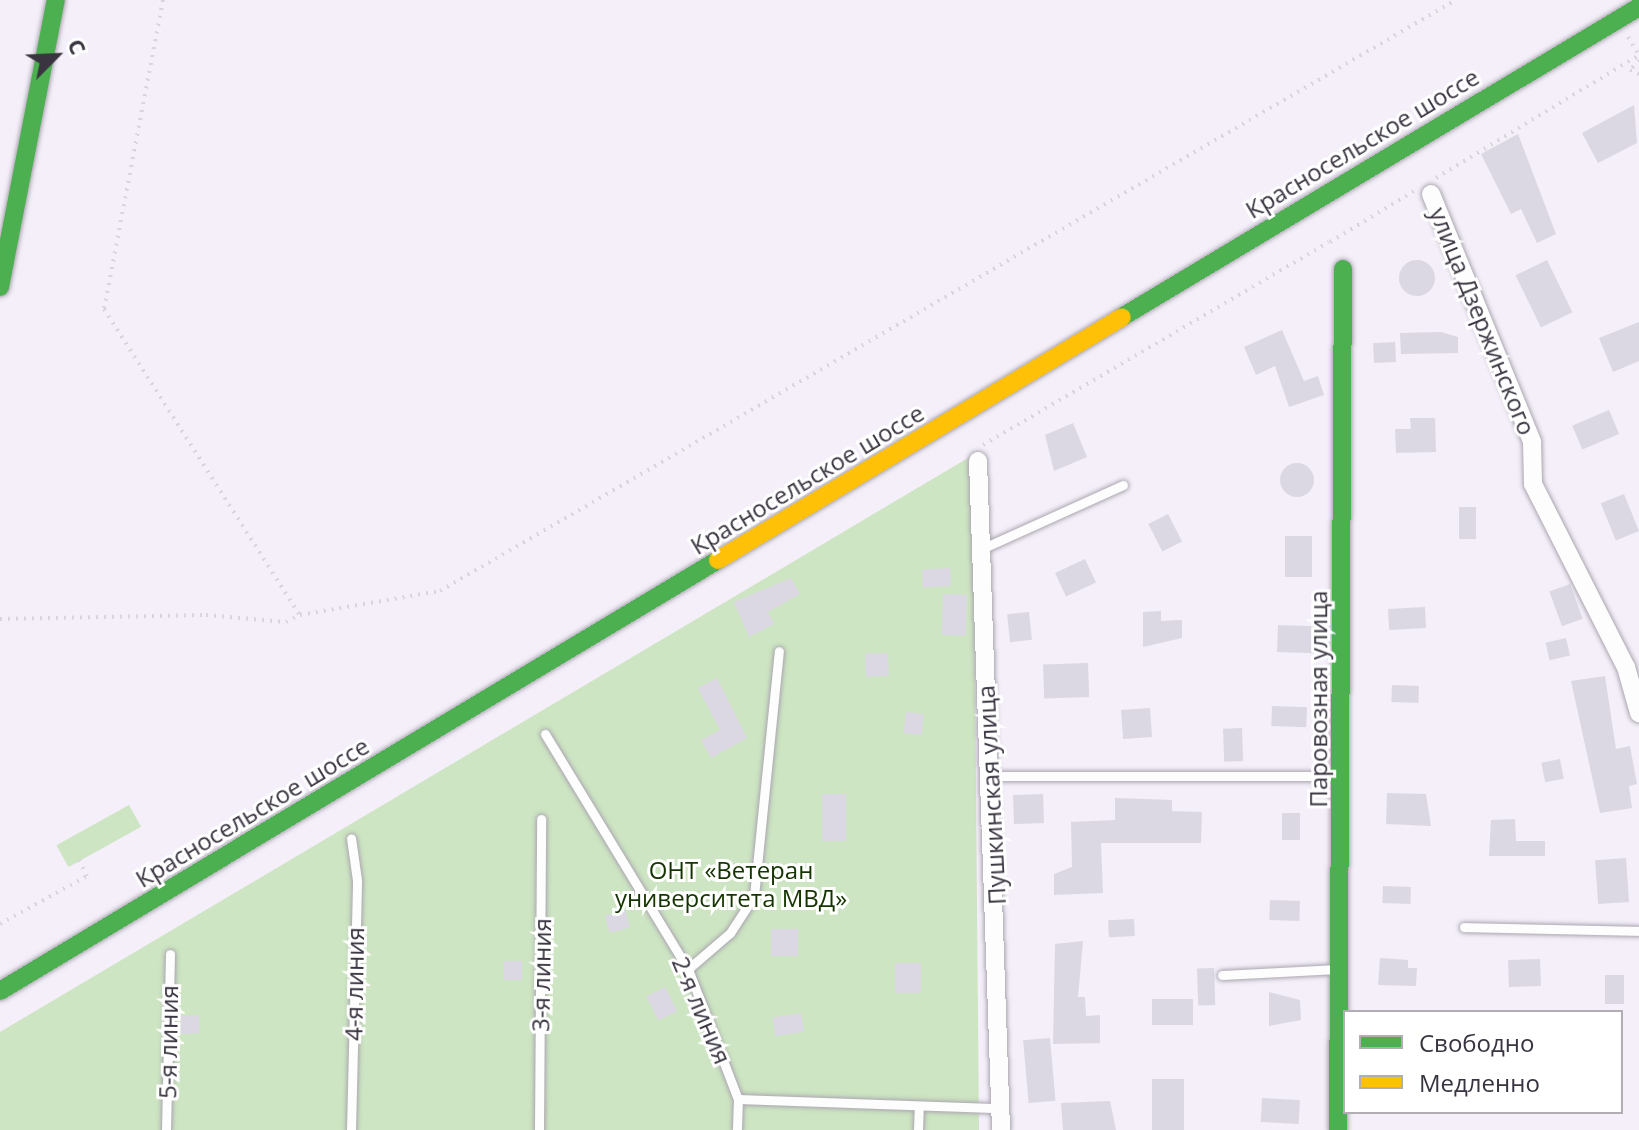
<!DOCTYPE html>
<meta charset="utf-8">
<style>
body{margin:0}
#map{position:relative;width:1639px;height:1130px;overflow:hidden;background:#f4eff9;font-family:"Open Sans",sans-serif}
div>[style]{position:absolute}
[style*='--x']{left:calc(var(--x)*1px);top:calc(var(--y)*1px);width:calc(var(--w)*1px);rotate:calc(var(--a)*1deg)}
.green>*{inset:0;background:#cde5c2;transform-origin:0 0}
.building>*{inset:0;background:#dbd8e4;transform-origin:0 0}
.round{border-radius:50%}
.path>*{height:4px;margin-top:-2px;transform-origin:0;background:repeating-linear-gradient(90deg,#d8d6da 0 2px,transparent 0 8px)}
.roads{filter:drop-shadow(0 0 2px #aba6b0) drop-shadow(0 0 2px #aba6b0)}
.lane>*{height:9px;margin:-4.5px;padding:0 4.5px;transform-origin:4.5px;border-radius:4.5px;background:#fdfdfe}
.street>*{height:18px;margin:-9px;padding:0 9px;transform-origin:9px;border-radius:9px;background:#fdfdfe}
.fast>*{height:18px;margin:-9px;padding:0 9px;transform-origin:9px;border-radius:9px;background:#4caf50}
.slow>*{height:18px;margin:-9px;padding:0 9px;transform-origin:9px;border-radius:9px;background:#ffc107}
span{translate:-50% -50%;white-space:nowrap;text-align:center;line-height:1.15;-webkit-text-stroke:6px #fff;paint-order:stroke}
.street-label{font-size:24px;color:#393440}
.park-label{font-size:24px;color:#143400}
.legend{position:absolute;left:1343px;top:1010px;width:280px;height:104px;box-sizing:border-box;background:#fff;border:2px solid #b0aeb3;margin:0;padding:10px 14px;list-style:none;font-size:24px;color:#393440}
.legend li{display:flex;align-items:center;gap:16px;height:40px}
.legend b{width:40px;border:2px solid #b0aeb3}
.north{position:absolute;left:16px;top:16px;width:80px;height:80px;-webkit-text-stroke:6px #fff;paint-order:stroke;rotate:66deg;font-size:22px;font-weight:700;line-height:32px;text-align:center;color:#393440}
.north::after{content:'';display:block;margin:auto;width:28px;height:36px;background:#393440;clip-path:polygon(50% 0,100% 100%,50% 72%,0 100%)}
</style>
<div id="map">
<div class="green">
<i style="clip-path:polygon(973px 455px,979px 1130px,0 1130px,0 1032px)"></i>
<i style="left:129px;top:805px;width:25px;height:83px;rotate:61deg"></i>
</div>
<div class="building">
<i style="clip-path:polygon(1634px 105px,1637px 143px,1598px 163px,1582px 133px)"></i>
<i style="clip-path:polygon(1518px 134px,1556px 234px,1537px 243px,1521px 209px,1511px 214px,1481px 154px)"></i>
<i class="round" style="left:1399px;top:260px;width:36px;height:36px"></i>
<i style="left:1547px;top:260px;width:58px;height:35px;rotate:64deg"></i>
<i style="clip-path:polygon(1639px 322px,1639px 361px,1613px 372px,1599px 338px)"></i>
<i style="clip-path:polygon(1282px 330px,1304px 381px,1318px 376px,1324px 395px,1289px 407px,1275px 366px,1256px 375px,1244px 347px)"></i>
<i style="clip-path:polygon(1441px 332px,1458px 337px,1458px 353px,1401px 354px,1400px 333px)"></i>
<i style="left:1395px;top:342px;width:20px;height:22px;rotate:87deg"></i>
<i style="left:1609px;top:410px;width:26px;height:40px;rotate:67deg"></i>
<i style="clip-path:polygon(1410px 418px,1435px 418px,1436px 452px,1396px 453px,1395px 429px,1411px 429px)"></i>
<i style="clip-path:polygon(1073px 423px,1087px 457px,1054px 471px,1045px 435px)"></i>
<i class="round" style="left:1280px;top:463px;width:34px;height:34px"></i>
<i style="left:1624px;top:494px;width:40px;height:25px;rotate:68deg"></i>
<i style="left:1459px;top:507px;width:17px;height:32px"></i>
<i style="left:1168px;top:514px;width:31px;height:22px;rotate:63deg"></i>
<i style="left:1285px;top:536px;width:27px;height:41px"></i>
<i style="left:1085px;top:559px;width:26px;height:33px;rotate:65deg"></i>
<i style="left:950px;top:568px;width:18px;height:28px;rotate:87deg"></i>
<i style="clip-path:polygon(791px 578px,800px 594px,768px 612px,774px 624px,749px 637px,734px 602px)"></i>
<i style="left:1570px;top:584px;width:37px;height:22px;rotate:70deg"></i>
<i style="left:943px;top:594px;width:24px;height:41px;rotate:2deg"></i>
<i style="left:1425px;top:607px;width:21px;height:37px;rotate:87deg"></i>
<i style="clip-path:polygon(1161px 611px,1161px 621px,1182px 620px,1182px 638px,1143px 647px,1143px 612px)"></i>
<i style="left:1029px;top:612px;width:28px;height:22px;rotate:84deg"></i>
<i style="left:1278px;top:625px;width:37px;height:27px;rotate:2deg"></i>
<i style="left:1566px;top:638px;width:18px;height:21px;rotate:77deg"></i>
<i style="left:888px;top:653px;width:23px;height:23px;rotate:88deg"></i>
<i style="left:1088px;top:663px;width:34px;height:45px;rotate:88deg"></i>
<i style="clip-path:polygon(1605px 676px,1616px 749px,1630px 746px,1637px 784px,1629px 786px,1632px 808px,1600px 813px,1571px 681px)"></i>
<i style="clip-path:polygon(717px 678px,747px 738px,711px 758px,701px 740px,720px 730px,698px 688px)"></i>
<i style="left:1392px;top:685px;width:27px;height:17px;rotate:2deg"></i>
<i style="left:1272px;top:706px;width:35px;height:20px;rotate:2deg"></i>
<i style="left:1150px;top:708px;width:29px;height:29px;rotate:86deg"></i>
<i style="left:906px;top:712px;width:18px;height:21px;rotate:6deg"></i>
<i style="left:1242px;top:728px;width:33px;height:19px;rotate:88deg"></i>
<i style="left:1560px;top:759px;width:20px;height:19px;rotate:79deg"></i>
<i style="clip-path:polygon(1387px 793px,1426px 794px,1431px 826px,1386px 824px)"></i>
<i style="left:822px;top:794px;width:24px;height:47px"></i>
<i style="left:1043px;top:794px;width:29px;height:30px;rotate:88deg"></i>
<i style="clip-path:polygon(1115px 798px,1172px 800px,1172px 811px,1202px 812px,1201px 843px,1101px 843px,1103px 893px,1054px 895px,1054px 874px,1072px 867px,1071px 822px,1115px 820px)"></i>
<i style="left:1282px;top:813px;width:18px;height:27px"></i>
<i style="clip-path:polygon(1515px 819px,1516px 841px,1545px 841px,1545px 856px,1489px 856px,1491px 820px)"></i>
<i style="left:1626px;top:858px;width:44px;height:31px;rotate:86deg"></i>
<i style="left:1383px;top:886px;width:28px;height:17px;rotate:2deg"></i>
<i style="left:1270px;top:900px;width:30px;height:20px;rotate:2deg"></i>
<i style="left:625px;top:910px;width:18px;height:21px;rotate:74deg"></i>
<i style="left:1134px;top:919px;width:17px;height:26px;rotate:87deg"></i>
<i style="left:771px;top:929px;width:27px;height:27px"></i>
<i style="clip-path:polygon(1083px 941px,1078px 997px,1085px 997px,1086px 1016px,1100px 1015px,1100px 1043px,1053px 1044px,1055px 944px)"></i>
<i style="clip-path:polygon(1380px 958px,1408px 960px,1408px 968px,1417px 968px,1416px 986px,1378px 985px)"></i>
<i style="left:1540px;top:959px;width:27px;height:32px;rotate:88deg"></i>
<i style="left:504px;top:961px;width:18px;height:19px"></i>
<i style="left:921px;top:963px;width:30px;height:26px;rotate:90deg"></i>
<i style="left:1214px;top:968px;width:37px;height:17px;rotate:88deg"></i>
<i style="left:1605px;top:975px;width:19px;height:29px"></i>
<i style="left:665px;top:987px;width:27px;height:21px;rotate:63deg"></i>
<i style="clip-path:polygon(1269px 992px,1300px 1000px,1301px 1020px,1269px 1026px)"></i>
<i style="left:1193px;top:999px;width:26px;height:41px;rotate:90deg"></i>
<i style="left:801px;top:1013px;width:19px;height:29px;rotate:81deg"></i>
<i style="left:199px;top:1015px;width:18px;height:19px;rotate:87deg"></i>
<i style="left:1050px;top:1038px;width:63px;height:27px;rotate:85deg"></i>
<i style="left:1152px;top:1079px;width:32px;height:51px"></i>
<i style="left:1262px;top:1098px;width:38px;height:24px;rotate:3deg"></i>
<i style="clip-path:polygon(1110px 1101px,1116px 1130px,1063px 1130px,1061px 1103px)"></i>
</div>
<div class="path">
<i style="--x:163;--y:0;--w:315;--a:100.8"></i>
<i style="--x:104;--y:309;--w:363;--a:57.4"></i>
<i style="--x:300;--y:615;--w:142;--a:-9.7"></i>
<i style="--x:440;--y:591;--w:1175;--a:-30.19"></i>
<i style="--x:1628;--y:37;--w:21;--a:59"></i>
<i style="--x:1639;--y:60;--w:13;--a:132"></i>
<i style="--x:1630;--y:70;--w:10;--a:24"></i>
<i style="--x:1436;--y:178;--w:237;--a:-31.2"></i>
<i style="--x:1330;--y:242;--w:98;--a:-31.3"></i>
<i style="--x:983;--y:445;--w:401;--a:-30.4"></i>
<i style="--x:0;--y:619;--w:206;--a:-1.1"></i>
<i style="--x:206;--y:615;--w:80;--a:5"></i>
<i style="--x:286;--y:622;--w:16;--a:-27"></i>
<i style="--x:0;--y:924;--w:99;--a:-28.9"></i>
<i style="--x:87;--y:876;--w:18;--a:-117"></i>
</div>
<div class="roads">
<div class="lane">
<i style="--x:979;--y:550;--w:158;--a:-24.3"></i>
<i style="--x:545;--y:734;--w:275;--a:58.7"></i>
<i style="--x:688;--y:969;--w:139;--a:69"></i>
<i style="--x:738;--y:1099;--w:31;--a:92"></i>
<i style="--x:994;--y:776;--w:344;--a:0"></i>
<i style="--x:1464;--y:927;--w:175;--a:1.3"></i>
<i style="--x:688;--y:969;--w:55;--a:-40.6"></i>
<i style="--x:730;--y:933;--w:44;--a:-57"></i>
<i style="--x:754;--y:896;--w:246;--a:-84.2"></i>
<i style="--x:1222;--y:975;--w:116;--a:-3"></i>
<i style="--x:738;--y:1099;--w:262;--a:2"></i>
<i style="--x:166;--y:1130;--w:176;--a:-88.7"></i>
<i style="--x:351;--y:1130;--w:250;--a:-88.6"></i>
<i style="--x:357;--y:880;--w:42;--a:-98.1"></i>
<i style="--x:539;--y:1130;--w:311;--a:-89.6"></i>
<i style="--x:918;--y:1130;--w:23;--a:-88"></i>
</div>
<div class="street">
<i style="--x:1431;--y:194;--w:268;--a:67.8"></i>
<i style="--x:1532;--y:442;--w:42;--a:88.6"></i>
<i style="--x:1533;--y:484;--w:205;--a:63.1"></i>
<i style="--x:1626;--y:667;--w:48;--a:74.2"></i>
<i style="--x:978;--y:461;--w:669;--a:88.03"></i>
</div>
<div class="fast">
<i style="--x:0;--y:287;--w:292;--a:-79"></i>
<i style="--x:1122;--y:317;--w:603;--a:-30.95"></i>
<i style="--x:0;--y:991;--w:837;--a:-30.98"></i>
<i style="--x:1338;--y:1130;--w:861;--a:-89.67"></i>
</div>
<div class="slow">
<i style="--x:718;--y:560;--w:471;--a:-31"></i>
</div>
</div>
<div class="street-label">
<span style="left:1362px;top:143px;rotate:-31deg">Красносельское шоссе</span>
<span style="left:1483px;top:321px;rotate:68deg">улица Дзержинского</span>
<span style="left:807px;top:479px;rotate:-31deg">Красносельское шоссе</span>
<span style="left:1318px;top:699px;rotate:-90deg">Паровозная улица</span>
<span style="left:991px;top:795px;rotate:-93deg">Пушкинская улица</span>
<span style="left:252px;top:812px;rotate:-31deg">Красносельское шоссе</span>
<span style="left:541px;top:975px;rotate:-89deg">3-я линия</span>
<span style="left:354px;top:984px;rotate:-89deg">4-я линия</span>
<span style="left:702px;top:1010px;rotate:67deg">2-я линия</span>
<span style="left:168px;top:1042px;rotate:-89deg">5-я линия</span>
</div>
<div class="park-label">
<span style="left:731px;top:884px">ОНТ «Ветеран<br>университета МВД»</span>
</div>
<ul class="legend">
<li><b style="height:10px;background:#4caf50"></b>Свободно</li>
<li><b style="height:10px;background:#ffc107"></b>Медленно</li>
</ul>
<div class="north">С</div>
</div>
